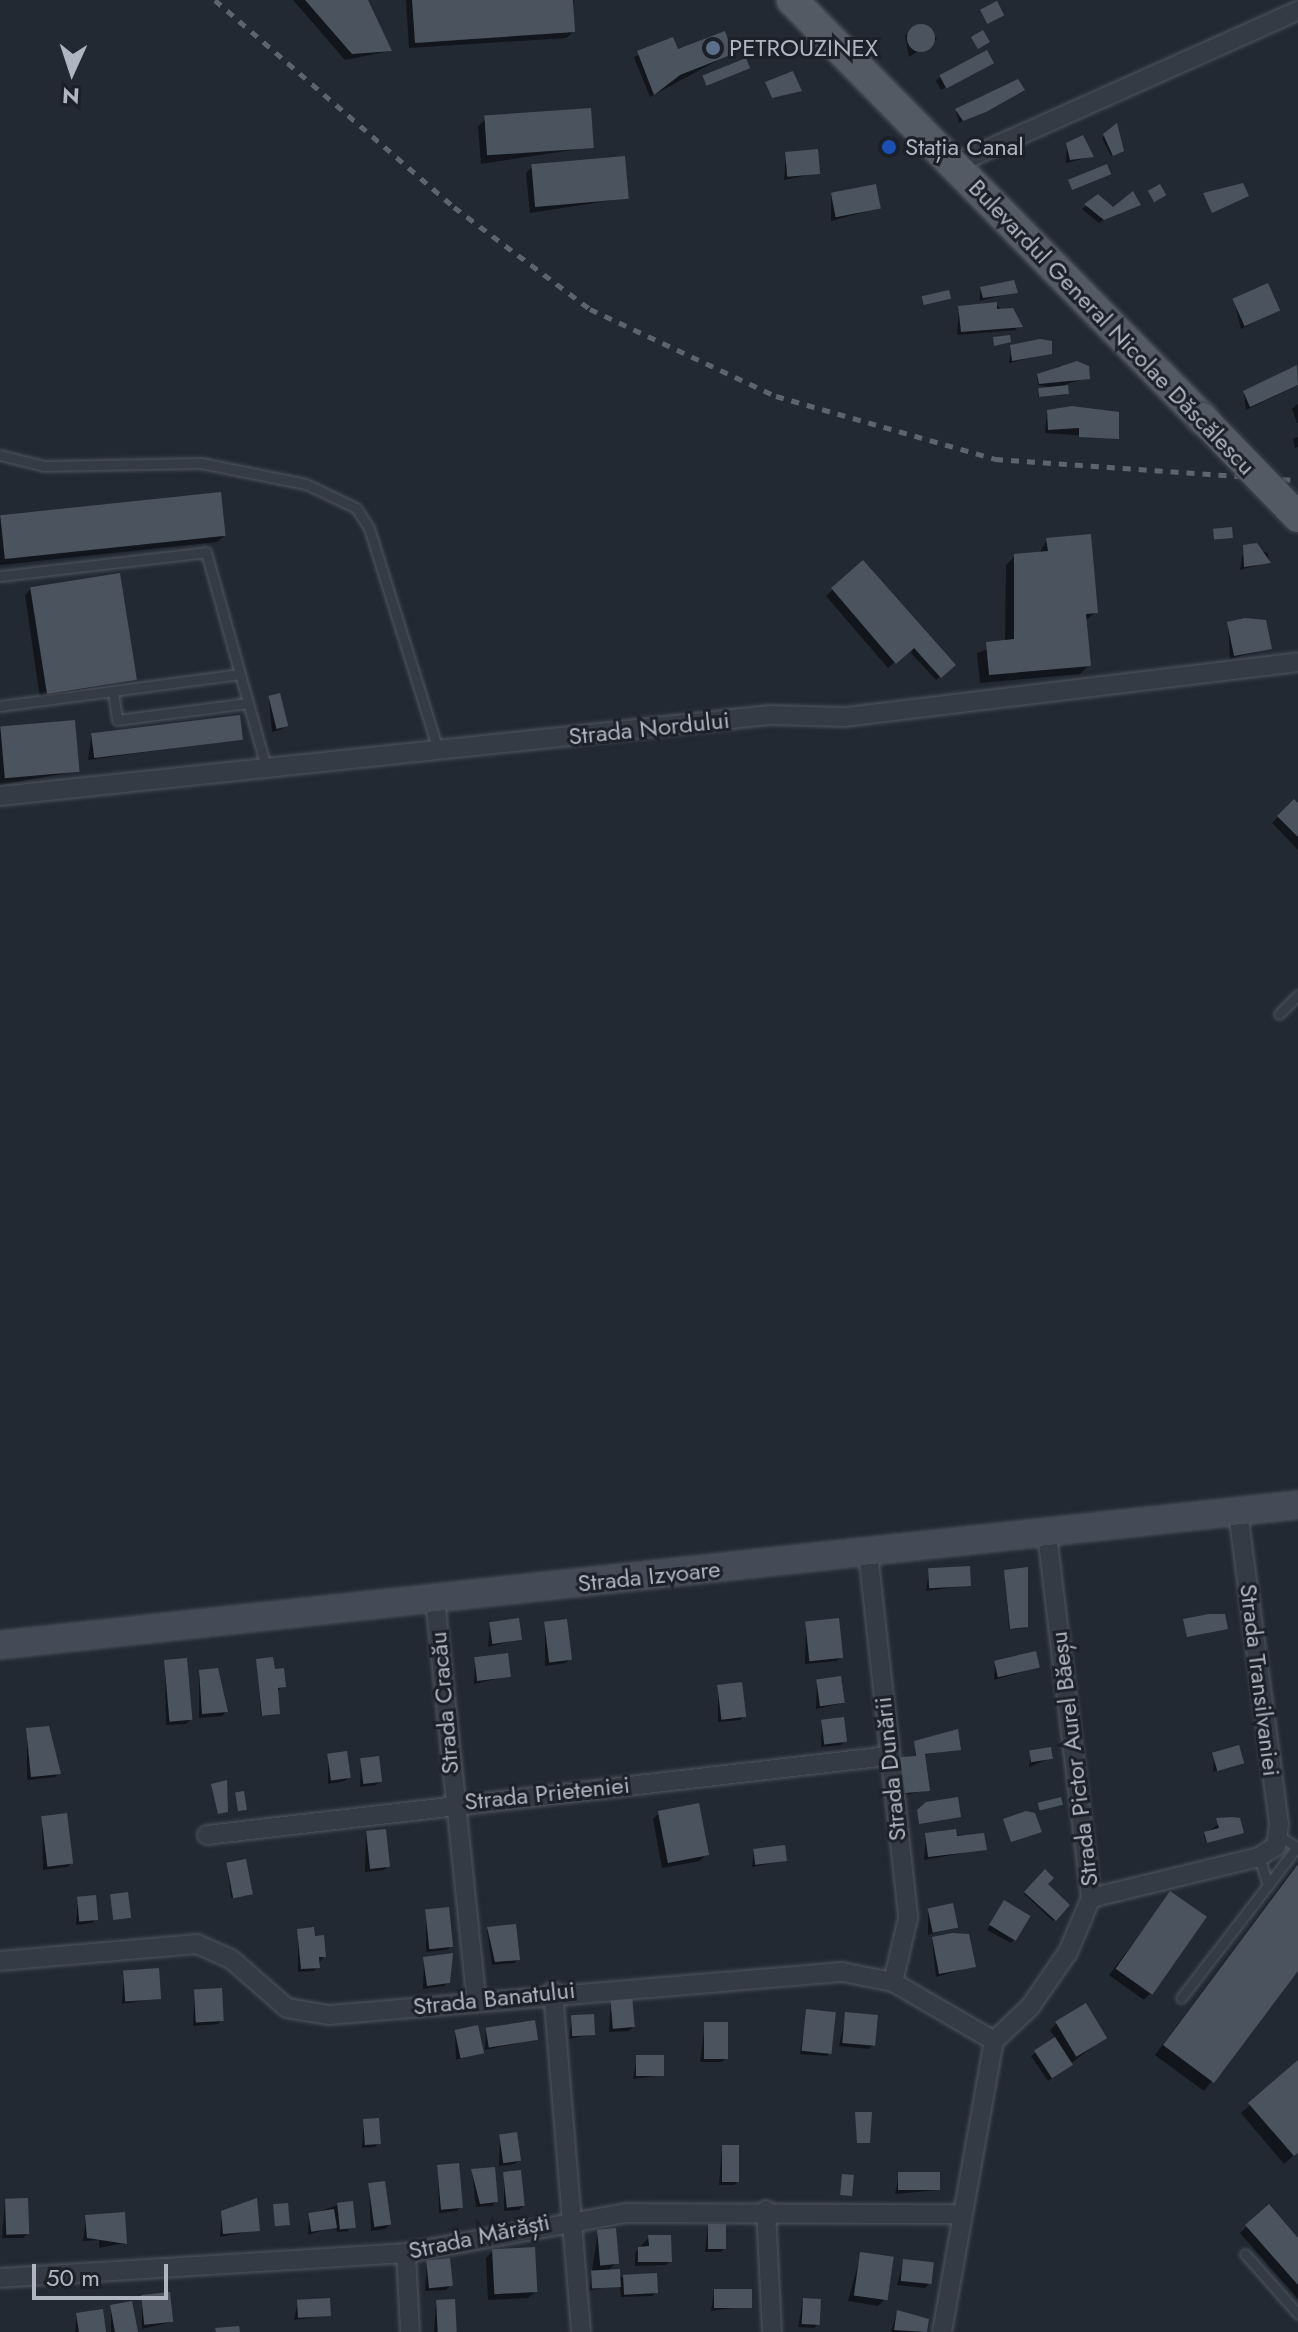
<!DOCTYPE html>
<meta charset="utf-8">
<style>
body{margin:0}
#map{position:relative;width:1298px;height:2332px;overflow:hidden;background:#222933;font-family:Jost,sans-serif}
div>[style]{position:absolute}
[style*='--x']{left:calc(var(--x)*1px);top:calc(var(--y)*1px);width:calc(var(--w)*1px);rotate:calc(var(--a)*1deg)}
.shadow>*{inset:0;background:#0007}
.building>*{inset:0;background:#4b535f;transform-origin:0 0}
.round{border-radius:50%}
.roads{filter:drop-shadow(0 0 2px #50565f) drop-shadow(0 0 2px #50565f)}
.service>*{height:9px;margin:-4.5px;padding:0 4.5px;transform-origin:4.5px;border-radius:4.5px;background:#353b44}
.minor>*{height:18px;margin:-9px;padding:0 9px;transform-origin:9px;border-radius:9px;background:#353b44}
.secondary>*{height:26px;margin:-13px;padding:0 13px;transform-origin:13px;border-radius:13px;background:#444b57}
.primary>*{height:30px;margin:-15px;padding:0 15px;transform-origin:15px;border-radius:15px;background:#535a64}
.rail>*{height:5px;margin-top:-2.5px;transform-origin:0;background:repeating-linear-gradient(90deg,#5d6470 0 8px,transparent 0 16px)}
.bridges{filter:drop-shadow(0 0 2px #3f444e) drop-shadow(0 0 2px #3f444e)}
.primary-bridge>*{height:30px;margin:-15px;padding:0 15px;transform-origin:15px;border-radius:15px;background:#535a64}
.dots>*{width:22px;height:22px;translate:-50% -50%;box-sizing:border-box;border:4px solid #1b2029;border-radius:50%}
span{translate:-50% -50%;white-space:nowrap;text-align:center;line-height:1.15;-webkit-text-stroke:6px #1b2029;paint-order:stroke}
.poi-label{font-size:24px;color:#b0b6c1}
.left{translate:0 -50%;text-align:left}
.street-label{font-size:24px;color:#b0b6c1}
.north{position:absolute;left:32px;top:32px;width:80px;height:80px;-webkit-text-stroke:6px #1b2029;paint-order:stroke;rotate:183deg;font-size:22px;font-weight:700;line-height:32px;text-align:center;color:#b0b6c1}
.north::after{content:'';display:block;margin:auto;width:28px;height:36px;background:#b0b6c1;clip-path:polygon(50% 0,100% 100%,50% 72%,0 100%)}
.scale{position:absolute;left:32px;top:2264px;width:136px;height:36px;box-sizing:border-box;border:4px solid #b0b6c1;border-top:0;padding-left:10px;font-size:24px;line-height:28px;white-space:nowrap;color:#b0b6c1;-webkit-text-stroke:6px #1b2029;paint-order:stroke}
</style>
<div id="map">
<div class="shadow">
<i style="clip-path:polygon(293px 0,366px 0,390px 51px,345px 60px)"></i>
<i style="clip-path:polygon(406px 0,574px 0,573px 32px,566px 38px,409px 48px)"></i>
<i style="clip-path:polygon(926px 28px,937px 39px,909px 57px,905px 35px)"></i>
<i style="clip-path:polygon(672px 40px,677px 52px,731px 53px,650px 97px,634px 57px)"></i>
<i style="clip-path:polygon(974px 73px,941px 90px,936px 81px,940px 77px)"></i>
<i style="clip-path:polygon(996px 90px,1022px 90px,959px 123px,956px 111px)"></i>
<i style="clip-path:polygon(484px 120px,592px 147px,481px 164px,478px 127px)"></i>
<i style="clip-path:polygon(1116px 127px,1120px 152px,1111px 156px,1102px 138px)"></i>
<i style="clip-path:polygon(1067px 144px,1091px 157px,1066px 163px)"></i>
<i style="clip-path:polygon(786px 154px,818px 173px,784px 180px)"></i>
<i style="clip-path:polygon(532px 167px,627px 198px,530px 213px,526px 173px)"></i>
<i style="clip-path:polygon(831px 192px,879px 208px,831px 221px)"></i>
<i style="clip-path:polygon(1098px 197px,1110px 215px,1099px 223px,1082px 209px)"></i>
<i style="clip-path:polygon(981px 289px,1016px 292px,979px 301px)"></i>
<i style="clip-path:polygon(1234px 300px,1278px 310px,1241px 329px)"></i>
<i style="clip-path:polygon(996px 304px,1017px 330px,957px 335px,959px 308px)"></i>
<i style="clip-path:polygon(1011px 347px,1050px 353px,1009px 363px)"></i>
<i style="clip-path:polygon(1059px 366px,1087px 368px,1088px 378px,1066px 384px,1066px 395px,1038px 397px,1039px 389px,1057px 388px,1038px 385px,1037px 377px)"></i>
<i style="clip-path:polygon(1296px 368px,1298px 385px,1246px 410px,1244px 393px)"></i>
<i style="clip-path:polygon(1298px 404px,1298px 423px,1297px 423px,1292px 409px)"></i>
<i style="clip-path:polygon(1047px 412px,1117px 438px,1045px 433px)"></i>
<i style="clip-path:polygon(1298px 437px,1298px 447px,1295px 448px,1293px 439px)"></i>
<i style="clip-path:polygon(0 517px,224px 536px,217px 542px,0 565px)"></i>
<i style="clip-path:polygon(1047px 540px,1096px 612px,1085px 621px,1089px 665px,1080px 674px,980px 683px,977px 653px,1005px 642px,1006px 565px,1015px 556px,1039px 554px)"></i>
<i style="clip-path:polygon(1244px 546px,1268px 553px,1269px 562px,1240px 570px)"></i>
<i style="clip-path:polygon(862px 563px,953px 665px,936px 680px,911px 653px,917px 643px,888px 668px,826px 596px)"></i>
<i style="clip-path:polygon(31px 588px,134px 679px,40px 698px,25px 595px)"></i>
<i style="clip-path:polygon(1228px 624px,1270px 648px,1230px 659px)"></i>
<i style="clip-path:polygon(269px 698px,286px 725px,282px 729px,272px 732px)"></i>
<i style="clip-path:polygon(0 729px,78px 771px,0 785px)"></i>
<i style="clip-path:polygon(92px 733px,241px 739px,88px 760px)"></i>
<i style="clip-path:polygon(1294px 801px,1298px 805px,1298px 850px,1272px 823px)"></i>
<i style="clip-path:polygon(929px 1570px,969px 1585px,926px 1591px)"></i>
<i style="clip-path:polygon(1005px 1572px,1026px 1626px,1024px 1628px,1009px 1629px)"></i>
<i style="clip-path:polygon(545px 1623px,570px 1659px,566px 1663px,545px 1666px)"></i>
<i style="clip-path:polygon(806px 1623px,841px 1657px,837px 1661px,805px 1664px)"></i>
<i style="clip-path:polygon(490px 1624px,520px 1639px,488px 1647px)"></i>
<i style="clip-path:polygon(475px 1660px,509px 1676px,474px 1684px)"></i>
<i style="clip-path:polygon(257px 1661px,284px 1686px,276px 1691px,277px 1715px,261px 1716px)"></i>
<i style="clip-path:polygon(165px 1662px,190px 1720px,186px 1724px,166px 1725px)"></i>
<i style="clip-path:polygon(995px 1662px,1038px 1667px,994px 1680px)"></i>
<i style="clip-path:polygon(199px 1672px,226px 1712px,222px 1716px,199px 1718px)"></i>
<i style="clip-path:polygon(817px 1681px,843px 1703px,816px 1709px)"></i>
<i style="clip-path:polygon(718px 1687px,744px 1716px,740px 1720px,718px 1722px)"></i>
<i style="clip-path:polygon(822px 1721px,845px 1741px,841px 1745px,821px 1747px)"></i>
<i style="clip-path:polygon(27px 1730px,59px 1773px,55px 1777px,27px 1780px)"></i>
<i style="clip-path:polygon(915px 1743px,959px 1749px,924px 1755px,928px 1790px,901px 1796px,897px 1763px,915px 1758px)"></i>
<i style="clip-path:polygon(1214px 1753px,1242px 1762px,1213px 1772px)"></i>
<i style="clip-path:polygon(1031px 1754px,1051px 1758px,1029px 1767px)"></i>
<i style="clip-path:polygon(328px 1756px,349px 1777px,345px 1781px,328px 1784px)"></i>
<i style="clip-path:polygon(361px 1760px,380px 1781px,376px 1785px,360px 1787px)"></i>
<i style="clip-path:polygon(659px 1813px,706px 1854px,700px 1861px,662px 1868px,653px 1819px)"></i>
<i style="clip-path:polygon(1228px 1817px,1239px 1820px,1242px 1833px,1206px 1843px,1204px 1835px)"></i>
<i style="clip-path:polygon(42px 1818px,71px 1863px,67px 1867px,43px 1870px)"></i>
<i style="clip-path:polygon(366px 1832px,388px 1866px,384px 1870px,365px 1872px)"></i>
<i style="clip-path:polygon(926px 1835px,983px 1835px,984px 1849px,924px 1860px)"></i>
<i style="clip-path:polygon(754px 1850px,785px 1860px,752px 1867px)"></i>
<i style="clip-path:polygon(1298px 1863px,1298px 1968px,1204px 2091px,1155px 2055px)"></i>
<i style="clip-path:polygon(227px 1864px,249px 1895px,231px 1898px)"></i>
<i style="clip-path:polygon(1045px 1872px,1045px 1884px,1068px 1906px,1053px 1921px,1024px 1894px)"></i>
<i style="clip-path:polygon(1170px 1894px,1151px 1993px,1144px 2000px,1109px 1975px)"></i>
<i style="clip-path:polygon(78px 1898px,96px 1919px,92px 1923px,76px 1925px)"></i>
<i style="clip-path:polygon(1001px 1907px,1015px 1939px,1011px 1943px,987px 1930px)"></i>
<i style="clip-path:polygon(928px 1909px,956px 1927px,928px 1935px)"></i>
<i style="clip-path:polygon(426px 1911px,451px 1946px,447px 1950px,426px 1952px)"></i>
<i style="clip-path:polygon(487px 1929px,518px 1959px,514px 1963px,492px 1965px)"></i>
<i style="clip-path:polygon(298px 1931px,322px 1937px,324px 1956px,314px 1971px,298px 1972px)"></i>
<i style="clip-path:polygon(932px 1939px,974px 1966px,936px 1977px)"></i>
<i style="clip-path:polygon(424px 1959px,448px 1982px,444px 1986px,423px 1989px)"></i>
<i style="clip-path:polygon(124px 1972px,159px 1998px,122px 2004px)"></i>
<i style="clip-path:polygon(195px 1992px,222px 2020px,218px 2024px,193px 2026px)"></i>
<i style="clip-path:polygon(611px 1998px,633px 2027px,629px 2031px,609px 2032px)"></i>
<i style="clip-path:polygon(807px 2012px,831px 2052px,827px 2056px,800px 2054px)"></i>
<i style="clip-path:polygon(846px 2014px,873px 2045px,869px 2049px,839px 2046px)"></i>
<i style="clip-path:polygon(572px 2017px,593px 2034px,569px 2039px)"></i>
<i style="clip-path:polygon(1057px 2023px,1104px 2038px,1048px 2081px,1031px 2056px,1056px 2039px,1050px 2030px)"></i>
<i style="clip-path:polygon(705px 2024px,726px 2058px,722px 2062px,700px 2062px)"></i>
<i style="clip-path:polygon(486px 2029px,536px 2039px,485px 2050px)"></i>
<i style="clip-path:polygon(455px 2031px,481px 2052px,456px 2060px)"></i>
<i style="clip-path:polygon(637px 2057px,662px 2075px,633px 2079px)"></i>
<i style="clip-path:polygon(1298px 2063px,1298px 2152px,1284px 2164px,1241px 2113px)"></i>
<i style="clip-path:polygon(364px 2121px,379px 2143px,375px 2147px,362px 2148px)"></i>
<i style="clip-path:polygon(500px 2136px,519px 2160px,515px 2164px,499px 2166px)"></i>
<i style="clip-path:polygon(722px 2147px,738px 2181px,734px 2185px,719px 2185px)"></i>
<i style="clip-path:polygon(438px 2167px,461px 2207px,457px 2211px,439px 2213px)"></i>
<i style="clip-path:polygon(472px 2171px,496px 2202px,492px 2206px,476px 2207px)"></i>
<i style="clip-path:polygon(504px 2174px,523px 2206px,519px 2210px,504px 2211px)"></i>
<i style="clip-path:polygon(899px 2174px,938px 2190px,895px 2194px)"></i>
<i style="clip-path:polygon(369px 2185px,389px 2225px,385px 2229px,371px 2231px)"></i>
<i style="clip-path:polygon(5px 2201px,27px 2234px,23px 2238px,2px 2238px)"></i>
<i style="clip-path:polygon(338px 2205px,349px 2231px,337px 2232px,336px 2226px,308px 2235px,309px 2215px)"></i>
<i style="clip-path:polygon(222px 2213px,258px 2230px,220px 2237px)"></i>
<i style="clip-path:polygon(86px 2217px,125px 2243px,99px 2248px,99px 2240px,83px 2241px)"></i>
<i style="clip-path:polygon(708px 2226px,725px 2248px,721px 2252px,705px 2252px)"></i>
<i style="clip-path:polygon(1247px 2226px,1298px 2241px,1298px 2299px,1240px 2233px)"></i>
<i style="clip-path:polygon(598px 2231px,616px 2263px,608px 2271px,656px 2292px,652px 2296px,621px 2297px,620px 2284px,589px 2291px)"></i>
<i style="clip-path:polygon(649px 2237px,670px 2261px,666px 2265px,635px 2266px,635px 2253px)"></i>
<i style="clip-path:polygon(493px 2251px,535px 2292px,528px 2298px,488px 2300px,486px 2258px)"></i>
<i style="clip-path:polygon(861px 2254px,885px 2299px,878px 2306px,848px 2301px)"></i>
<i style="clip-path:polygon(904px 2261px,929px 2284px,925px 2288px,897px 2285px)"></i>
<i style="clip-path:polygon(427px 2262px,450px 2286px,446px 2290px,425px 2291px)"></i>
<i style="clip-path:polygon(714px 2291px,750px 2306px,711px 2311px)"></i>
<i style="clip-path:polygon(142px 2297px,171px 2322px,142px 2329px)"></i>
<i style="clip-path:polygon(803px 2300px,818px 2324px,814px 2328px,798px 2327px)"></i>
<i style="clip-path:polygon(298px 2301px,329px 2315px,294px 2320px)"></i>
<i style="clip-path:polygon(436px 2302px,455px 2332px,434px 2332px)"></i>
<i style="clip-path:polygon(111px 2307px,136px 2332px,111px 2332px)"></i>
<i style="clip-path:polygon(897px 2312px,926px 2320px,925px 2332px,891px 2332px)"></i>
<i style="clip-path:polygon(77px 2314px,104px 2332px,75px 2332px)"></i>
</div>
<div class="building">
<i style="clip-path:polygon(305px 0,368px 0,392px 51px,352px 54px)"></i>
<i style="clip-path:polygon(412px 0,573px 0,575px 32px,415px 43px)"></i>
<i style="left:997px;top:1px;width:16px;height:19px;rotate:63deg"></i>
<i class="round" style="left:907px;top:24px;width:28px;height:28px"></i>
<i style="left:983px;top:30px;width:14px;height:14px;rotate:60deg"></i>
<i style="clip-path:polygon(725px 31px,733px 54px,680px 75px,654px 95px,637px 51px,673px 37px,678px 49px)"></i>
<i style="left:987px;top:50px;width:15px;height:54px;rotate:62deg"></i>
<i style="left:746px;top:58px;width:11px;height:47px;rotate:68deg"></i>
<i style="clip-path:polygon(793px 71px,802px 91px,772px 98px,765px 82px)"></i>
<i style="clip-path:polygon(1018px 79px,1025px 90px,986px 112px,963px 121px,955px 109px)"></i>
<i style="left:591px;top:108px;width:40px;height:107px;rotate:86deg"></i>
<i style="clip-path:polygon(1117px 123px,1124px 151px,1113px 156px,1103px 134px)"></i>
<i style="clip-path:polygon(1083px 135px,1094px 157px,1070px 160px,1066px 143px)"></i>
<i style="left:818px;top:149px;width:25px;height:33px;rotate:85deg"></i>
<i style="left:625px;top:156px;width:43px;height:94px;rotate:85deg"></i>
<i style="left:1107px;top:164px;width:11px;height:42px;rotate:68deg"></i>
<i style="clip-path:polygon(1243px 183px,1249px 196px,1212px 213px,1203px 193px)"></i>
<i style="left:876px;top:184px;width:25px;height:46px;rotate:79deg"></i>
<i style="left:1160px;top:184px;width:13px;height:14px;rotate:61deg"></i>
<i style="clip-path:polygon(1133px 191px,1141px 205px,1104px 220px,1084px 204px,1098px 194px,1113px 207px)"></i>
<i style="clip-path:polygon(1014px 280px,1018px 293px,983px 298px,980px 287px)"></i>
<i style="left:1268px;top:283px;width:30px;height:39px;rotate:66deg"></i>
<i style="left:949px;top:290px;width:9px;height:28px;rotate:77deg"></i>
<i style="clip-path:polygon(997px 302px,997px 309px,1013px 308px,1023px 327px,961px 332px,958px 306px)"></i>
<i style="clip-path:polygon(1010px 335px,1011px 342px,994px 346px,993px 337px)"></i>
<i style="clip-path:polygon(1040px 339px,1052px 341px,1052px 354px,1012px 361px,1010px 345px)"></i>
<i style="clip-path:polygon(1077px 361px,1089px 366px,1090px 379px,1039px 384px,1037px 374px)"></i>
<i style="clip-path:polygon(1297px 365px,1298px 385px,1250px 407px,1243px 391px)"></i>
<i style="left:1068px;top:385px;width:9px;height:30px;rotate:84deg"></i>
<i style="clip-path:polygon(1072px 406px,1119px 412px,1119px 439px,1079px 437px,1079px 428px,1048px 430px,1047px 410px)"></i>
<i style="left:221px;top:492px;width:44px;height:222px;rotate:84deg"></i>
<i style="left:1232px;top:527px;width:11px;height:19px;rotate:85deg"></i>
<i style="clip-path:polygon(1091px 534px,1098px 613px,1086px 614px,1091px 666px,989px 675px,986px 642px,1014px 639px,1014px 554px,1048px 551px,1046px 538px)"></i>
<i style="clip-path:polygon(1257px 543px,1271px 563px,1244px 567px,1243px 545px)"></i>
<i style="clip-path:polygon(863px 560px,956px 665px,941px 678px,914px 648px,896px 664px,831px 588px)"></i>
<i style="left:120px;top:573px;width:108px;height:91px;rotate:81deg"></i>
<i style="clip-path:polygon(1245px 618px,1266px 620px,1272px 649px,1234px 656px,1227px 622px)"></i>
<i style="left:280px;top:693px;width:34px;height:12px;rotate:76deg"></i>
<i style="left:240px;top:715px;width:25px;height:150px;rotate:83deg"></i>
<i style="left:75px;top:720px;width:52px;height:75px;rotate:85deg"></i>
<i style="clip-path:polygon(1294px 799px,1298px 803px,1298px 837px,1277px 816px)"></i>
<i style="left:970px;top:1566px;width:20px;height:42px;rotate:87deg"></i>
<i style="clip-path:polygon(1028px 1567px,1028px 1627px,1010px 1629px,1004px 1570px)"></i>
<i style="clip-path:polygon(1209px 1614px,1225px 1614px,1228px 1629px,1187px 1637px,1183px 1619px)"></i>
<i style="left:519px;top:1618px;width:22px;height:30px;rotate:82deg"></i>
<i style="left:839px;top:1618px;width:40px;height:34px;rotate:84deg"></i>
<i style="left:567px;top:1619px;width:41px;height:23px;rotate:83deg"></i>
<i style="left:1036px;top:1651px;width:17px;height:43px;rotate:77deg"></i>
<i style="left:508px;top:1653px;width:24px;height:34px;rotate:83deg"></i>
<i style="clip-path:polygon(273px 1657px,275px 1669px,284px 1668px,286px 1687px,278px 1688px,280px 1714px,262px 1716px,256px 1659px)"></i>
<i style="left:187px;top:1658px;width:62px;height:23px;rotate:85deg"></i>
<i style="clip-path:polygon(218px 1668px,228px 1712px,202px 1714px,199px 1670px)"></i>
<i style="left:841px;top:1676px;width:27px;height:25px;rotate:82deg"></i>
<i style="left:742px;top:1682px;width:35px;height:25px;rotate:83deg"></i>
<i style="left:844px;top:1717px;width:25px;height:23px;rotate:83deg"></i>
<i style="clip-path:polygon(49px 1726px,61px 1774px,31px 1777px,26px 1728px)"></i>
<i style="clip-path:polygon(958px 1729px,961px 1750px,925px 1754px,930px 1791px,905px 1793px,900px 1757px,916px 1756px,914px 1741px)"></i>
<i style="left:1239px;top:1745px;width:19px;height:28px;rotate:74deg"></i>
<i style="left:1051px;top:1747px;width:12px;height:22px;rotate:81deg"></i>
<i style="left:347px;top:1751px;width:27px;height:20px;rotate:82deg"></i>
<i style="left:379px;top:1756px;width:26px;height:19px;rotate:83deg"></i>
<i style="clip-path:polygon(227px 1780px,228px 1812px,218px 1814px,211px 1784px)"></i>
<i style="left:244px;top:1791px;width:19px;height:9px;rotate:81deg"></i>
<i style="clip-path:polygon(958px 1797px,961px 1817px,919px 1824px,917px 1810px,926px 1802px)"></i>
<i style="left:1061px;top:1797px;width:8px;height:24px;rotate:76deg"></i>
<i style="left:699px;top:1803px;width:53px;height:42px;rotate:79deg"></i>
<i style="clip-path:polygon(1026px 1811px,1035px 1813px,1042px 1832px,1011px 1842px,1003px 1819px)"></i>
<i style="left:67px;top:1813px;width:51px;height:26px;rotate:83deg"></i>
<i style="clip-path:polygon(1232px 1817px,1240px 1818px,1244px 1833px,1207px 1843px,1204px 1832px,1219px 1828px,1216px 1818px)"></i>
<i style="left:386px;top:1829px;width:38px;height:20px;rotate:84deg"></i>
<i style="clip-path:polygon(956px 1829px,957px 1836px,984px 1833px,987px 1850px,928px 1857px,925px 1833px)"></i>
<i style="left:785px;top:1845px;width:16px;height:32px;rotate:83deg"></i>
<i style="left:246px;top:1859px;width:36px;height:20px;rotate:79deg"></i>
<i style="clip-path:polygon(1298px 1864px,1298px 1971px,1214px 2083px,1163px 2045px)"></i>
<i style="clip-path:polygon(1045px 1869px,1054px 1878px,1048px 1884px,1070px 1905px,1056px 1921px,1024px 1892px)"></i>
<i style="left:1170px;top:1891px;width:45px;height:95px;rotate:35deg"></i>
<i style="left:128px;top:1892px;width:26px;height:18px;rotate:83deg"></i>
<i style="left:96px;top:1895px;width:25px;height:19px;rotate:85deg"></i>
<i style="left:1004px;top:1900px;width:31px;height:29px;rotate:31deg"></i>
<i style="left:953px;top:1903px;width:25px;height:26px;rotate:78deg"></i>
<i style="left:449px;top:1907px;width:40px;height:24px;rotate:84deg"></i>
<i style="clip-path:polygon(516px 1924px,520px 1960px,495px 1962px,487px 1927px)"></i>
<i style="clip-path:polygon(314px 1927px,315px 1936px,324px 1935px,326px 1957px,319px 1957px,320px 1968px,301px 1969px,297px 1929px)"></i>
<i style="clip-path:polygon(952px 1933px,969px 1934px,976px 1967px,939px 1974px,932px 1937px)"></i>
<i style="clip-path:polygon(453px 1953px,450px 1983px,427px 1986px,423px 1957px)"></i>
<i style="left:159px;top:1968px;width:31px;height:36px;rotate:86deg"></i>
<i style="left:222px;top:1988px;width:33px;height:28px;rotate:87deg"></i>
<i style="left:632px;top:1995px;width:32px;height:22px;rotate:85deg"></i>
<i style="left:1086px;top:2003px;width:41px;height:36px;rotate:59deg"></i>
<i style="left:806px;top:2009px;width:30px;height:42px;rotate:6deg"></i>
<i style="left:845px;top:2012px;width:33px;height:31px;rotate:5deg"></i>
<i style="left:594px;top:2014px;width:21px;height:23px;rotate:87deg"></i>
<i style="left:535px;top:2020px;width:20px;height:50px;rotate:81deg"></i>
<i style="left:704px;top:2022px;width:24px;height:37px"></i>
<i style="left:478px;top:2025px;width:29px;height:24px;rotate:78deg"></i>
<i style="left:1055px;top:2037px;width:33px;height:25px;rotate:57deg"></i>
<i style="left:636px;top:2055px;width:28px;height:21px"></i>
<i style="clip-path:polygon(1298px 2060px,1298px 2153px,1294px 2156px,1248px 2103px)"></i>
<i style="clip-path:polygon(855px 2112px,872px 2112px,870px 2143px,857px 2143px)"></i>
<i style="left:379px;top:2118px;width:26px;height:16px;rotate:86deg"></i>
<i style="left:517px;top:2132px;width:29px;height:18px;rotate:82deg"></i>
<i style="left:722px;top:2145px;width:17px;height:37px"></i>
<i style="left:459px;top:2163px;width:45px;height:22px;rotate:85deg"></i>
<i style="clip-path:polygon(495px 2167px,498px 2202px,480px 2204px,471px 2169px)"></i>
<i style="left:521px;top:2170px;width:36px;height:18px;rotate:84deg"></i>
<i style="left:898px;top:2172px;width:42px;height:18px"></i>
<i style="left:842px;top:2174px;width:12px;height:21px;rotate:5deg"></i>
<i style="left:385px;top:2181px;width:44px;height:17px;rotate:82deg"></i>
<i style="left:28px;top:2198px;width:36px;height:23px;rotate:88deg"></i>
<i style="clip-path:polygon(257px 2198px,260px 2231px,223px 2234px,221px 2211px)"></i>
<i style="left:353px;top:2201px;width:27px;height:16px;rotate:84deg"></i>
<i style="left:288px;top:2203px;width:22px;height:15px;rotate:85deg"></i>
<i style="clip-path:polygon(1269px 2204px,1298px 2238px,1298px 2285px,1245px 2225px)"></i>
<i style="left:334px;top:2209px;width:19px;height:26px;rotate:81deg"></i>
<i style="clip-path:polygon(125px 2212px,127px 2244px,87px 2238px,85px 2215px)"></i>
<i style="left:708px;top:2224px;width:18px;height:25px"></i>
<i style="left:616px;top:2228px;width:36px;height:19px;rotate:85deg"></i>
<i style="clip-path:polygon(648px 2235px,671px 2235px,672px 2262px,638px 2262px,638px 2247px,649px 2246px)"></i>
<i style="left:535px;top:2247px;width:45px;height:43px;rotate:87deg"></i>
<i style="left:860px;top:2252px;width:34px;height:44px;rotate:8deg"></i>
<i style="left:450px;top:2258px;width:28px;height:24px;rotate:84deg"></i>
<i style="left:903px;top:2259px;width:31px;height:22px;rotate:6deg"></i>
<i style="left:620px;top:2269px;width:18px;height:29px;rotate:87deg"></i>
<i style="left:657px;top:2273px;width:20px;height:34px;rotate:87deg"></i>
<i style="left:714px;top:2289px;width:38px;height:19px"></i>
<i style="left:170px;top:2292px;width:30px;height:29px;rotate:84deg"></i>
<i style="left:330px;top:2298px;width:18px;height:33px;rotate:87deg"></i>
<i style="left:803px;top:2298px;width:18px;height:26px;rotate:3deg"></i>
<i style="left:455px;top:2299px;width:33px;height:19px;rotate:87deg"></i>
<i style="clip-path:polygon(132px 2301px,138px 2332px,115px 2332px,110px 2305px)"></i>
<i style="clip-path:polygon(103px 2309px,106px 2332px,79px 2332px,76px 2313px)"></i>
<i style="clip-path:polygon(897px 2310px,929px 2319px,927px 2332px,894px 2330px)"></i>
<i style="clip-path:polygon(239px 2326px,240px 2332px,216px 2332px,215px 2328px)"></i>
</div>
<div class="roads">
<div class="service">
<i style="--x:0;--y:455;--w:45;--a:14"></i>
<i style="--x:44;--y:466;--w:157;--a:-1.1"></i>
<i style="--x:201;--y:463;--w:107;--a:11.3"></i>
<i style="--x:306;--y:484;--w:55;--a:25.6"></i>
<i style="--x:356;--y:508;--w:24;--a:57"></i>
<i style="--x:369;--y:528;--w:232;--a:72.7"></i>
<i style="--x:0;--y:576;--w:207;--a:-6.6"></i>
<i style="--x:206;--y:552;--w:223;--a:74.4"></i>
<i style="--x:113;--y:691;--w:29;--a:82"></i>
<i style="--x:117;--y:720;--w:132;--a:-7.4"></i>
<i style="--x:0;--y:706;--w:242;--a:-7.6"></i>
<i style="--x:1279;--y:1014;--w:27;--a:-45"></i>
<i style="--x:1268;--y:1885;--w:48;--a:-52.7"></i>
<i style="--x:1297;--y:1847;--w:21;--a:-149"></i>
<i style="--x:1181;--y:1998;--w:143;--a:-52.4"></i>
<i style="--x:1268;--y:1885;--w:29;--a:-108"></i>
<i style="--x:1245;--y:2254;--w:80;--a:48.5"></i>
</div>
<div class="minor">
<i style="--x:953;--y:165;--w:378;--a:-24.1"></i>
<i style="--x:0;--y:796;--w:774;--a:-6.01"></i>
<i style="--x:770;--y:715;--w:75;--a:1.5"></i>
<i style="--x:845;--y:717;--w:456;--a:-6.9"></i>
<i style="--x:868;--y:1553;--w:367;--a:83.7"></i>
<i style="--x:908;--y:1918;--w:66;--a:103.2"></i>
<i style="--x:435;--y:1599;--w:402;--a:84.1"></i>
<i style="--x:207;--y:1835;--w:686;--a:-6.62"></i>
<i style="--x:1091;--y:1898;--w:173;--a:-13.7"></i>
<i style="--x:1259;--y:1857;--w:20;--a:-33"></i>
<i style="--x:1276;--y:1846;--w:22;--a:-82"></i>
<i style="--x:1279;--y:1824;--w:315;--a:-97.5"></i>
<i style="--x:0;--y:1961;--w:198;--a:-4.9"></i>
<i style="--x:197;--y:1944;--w:37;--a:24"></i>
<i style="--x:231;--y:1959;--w:74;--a:41.2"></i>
<i style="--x:287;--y:2008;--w:43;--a:9.5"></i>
<i style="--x:329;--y:2015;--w:515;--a:-4.79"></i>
<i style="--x:842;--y:1972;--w:52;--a:11.1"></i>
<i style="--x:893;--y:1982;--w:117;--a:30.3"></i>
<i style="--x:553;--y:1991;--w:342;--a:85.3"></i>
<i style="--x:766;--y:2210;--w:122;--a:87.2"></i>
<i style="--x:406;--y:2253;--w:79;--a:87.1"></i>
<i style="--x:0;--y:2278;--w:407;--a:-3.5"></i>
<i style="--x:406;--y:2253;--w:225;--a:-10.3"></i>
<i style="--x:627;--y:2213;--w:331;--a:0.2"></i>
<i style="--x:942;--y:2332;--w:296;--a:-79.9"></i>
<i style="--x:994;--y:2041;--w:50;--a:-43.4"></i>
<i style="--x:1030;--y:2007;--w:67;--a:-55.4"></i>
<i style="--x:1068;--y:1952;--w:59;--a:-66.9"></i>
<i style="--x:1091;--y:1898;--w:368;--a:-96.9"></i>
</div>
<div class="secondary">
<i style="--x:0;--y:1645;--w:1306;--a:-6.16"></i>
</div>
<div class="primary">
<i style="--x:792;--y:0;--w:586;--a:45.55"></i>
</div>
</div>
<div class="rail">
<i style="--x:215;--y:0;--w:316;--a:40.9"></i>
<i style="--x:454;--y:207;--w:170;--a:36.9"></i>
<i style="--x:590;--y:309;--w:205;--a:25.1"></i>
<i style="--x:776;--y:396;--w:228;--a:16"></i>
<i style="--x:995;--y:459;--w:304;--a:4"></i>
</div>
<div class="bridges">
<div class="primary-bridge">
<i style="--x:1202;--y:418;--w:138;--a:45.9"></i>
</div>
</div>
<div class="dots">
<i style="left:713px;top:48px;background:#5c6f8a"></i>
<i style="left:889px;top:147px;background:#1a4fb4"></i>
</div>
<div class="poi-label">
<span class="left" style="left:729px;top:48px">PETROUZINEX</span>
<span class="left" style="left:905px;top:147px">Stația Canal</span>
</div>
<div class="street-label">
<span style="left:1112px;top:327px;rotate:46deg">Bulevardul General Nicolae Dăscălescu</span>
<span style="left:649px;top:728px;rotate:-6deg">Strada Nordului</span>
<span style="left:649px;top:1576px;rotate:-6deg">Strada Izvoare</span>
<span style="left:1260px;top:1680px;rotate:83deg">Strada Transilvaniei</span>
<span style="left:444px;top:1703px;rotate:-95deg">Strada Cracău</span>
<span style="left:1074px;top:1759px;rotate:-97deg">Strada Pictor Aurel Băeșu</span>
<span style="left:890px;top:1769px;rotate:-96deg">Strada Dunării</span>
<span style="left:547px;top:1793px;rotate:-6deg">Strada Prieteniei</span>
<span style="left:494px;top:1998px;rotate:-6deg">Strada Banatului</span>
<span style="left:479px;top:2236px;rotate:-12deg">Strada Mărăști</span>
</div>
<div class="north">N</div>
<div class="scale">50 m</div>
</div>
